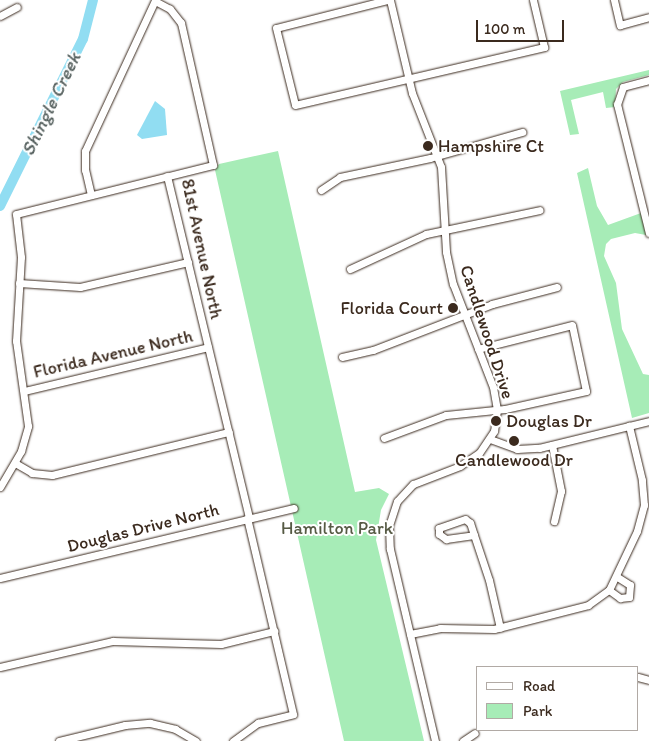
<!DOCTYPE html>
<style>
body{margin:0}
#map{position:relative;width:649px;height:741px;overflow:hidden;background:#fff;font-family:Itim,sans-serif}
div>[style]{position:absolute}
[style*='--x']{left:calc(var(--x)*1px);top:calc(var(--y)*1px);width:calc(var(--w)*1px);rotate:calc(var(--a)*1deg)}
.green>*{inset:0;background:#a7ecb7}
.water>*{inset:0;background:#91ddf2}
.river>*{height:10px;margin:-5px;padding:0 5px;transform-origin:5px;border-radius:5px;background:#91ddf2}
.roads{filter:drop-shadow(0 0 1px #3b2a1e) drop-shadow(0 0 1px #3b2a1e)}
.minor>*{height:7px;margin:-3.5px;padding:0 3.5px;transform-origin:3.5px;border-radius:3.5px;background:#fff}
.dots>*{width:14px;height:14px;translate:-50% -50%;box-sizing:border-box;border:2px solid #fff;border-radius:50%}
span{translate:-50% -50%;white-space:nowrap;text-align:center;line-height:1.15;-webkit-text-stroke:4px #fff;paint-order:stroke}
.poi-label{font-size:18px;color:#3b2a1e}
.left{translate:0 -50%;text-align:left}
.right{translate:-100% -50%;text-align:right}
.street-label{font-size:18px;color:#3b2a1e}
.park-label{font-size:18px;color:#565a44}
.water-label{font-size:19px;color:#55605e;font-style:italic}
.legend{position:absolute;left:476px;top:666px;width:162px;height:65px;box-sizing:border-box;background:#fff;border:1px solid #b1aaa5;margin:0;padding:6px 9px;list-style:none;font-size:15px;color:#3b2a1e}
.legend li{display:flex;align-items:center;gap:10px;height:25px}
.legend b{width:25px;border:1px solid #b1aaa5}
.scale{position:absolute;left:476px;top:20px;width:88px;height:22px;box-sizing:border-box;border:2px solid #3b2a1e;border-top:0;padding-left:6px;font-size:15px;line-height:18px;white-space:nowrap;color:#3b2a1e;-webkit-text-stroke:4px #fff;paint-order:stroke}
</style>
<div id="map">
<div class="green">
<i style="clip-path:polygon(649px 70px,649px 75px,623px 82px,616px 89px,615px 107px,606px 108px,603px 92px,571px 100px,579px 134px,570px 135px,560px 91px)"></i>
<i style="clip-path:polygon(278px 151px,355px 492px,379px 488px,389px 494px,381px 510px,376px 540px,424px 741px,344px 741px,215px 170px,219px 164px)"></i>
<i style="clip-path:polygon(588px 168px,597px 206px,608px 225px,641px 213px,646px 235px,635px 233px,611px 239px,606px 244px,604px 256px,616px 283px,622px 329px,643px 374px,649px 375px,649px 413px,632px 418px,577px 173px)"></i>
</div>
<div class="water">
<i style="clip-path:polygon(155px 101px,165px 109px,167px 135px,142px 139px,137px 135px)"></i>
</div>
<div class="river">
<i style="--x:0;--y:206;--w:186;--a:-63.6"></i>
<i style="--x:83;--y:39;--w:40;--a:-75.6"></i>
</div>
<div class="roads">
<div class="minor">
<i style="--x:387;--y:0;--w:114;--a:165.8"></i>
<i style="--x:276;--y:28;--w:79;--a:76.1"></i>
<i style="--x:295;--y:105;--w:256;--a:-13.1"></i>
<i style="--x:544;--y:47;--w:48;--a:-103.2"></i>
<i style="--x:390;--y:0;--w:96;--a:76.7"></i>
<i style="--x:412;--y:93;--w:79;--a:68.6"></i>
<i style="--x:441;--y:167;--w:85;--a:86.6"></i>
<i style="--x:446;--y:252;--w:33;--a:78"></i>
<i style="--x:453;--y:284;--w:110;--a:68.8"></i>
<i style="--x:493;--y:387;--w:23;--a:80"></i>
<i style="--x:497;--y:410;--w:21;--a:98"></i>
<i style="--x:494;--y:431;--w:27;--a:124"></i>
<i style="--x:479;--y:453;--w:23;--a:146"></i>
<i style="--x:460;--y:466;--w:50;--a:159"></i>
<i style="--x:413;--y:484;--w:23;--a:133"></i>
<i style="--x:397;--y:501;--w:26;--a:108"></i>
<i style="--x:389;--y:526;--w:23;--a:88"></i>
<i style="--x:390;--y:549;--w:197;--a:76.8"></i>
<i style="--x:614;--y:0;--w:26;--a:77"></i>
<i style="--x:620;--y:25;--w:30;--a:-15"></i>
<i style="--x:0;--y:16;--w:19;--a:-28"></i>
<i style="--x:649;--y:80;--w:27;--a:165"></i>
<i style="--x:623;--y:87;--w:18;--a:109"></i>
<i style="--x:617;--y:104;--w:133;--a:76.1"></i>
<i style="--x:167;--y:176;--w:352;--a:76.5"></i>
<i style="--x:321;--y:190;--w:23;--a:-34"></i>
<i style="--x:340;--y:177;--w:92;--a:-11.9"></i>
<i style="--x:430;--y:158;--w:96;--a:-15.8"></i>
<i style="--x:91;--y:195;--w:26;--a:-103"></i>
<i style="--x:85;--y:170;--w:19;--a:-90"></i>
<i style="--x:85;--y:151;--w:166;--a:-65.1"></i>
<i style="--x:350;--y:269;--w:84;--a:-24.7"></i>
<i style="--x:426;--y:234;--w:116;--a:-11.9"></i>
<i style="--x:19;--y:283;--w:61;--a:3.8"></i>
<i style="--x:80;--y:287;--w:111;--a:-13"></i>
<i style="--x:342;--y:357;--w:32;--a:-13"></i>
<i style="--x:373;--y:350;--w:128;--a:-21.1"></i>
<i style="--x:492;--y:304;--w:67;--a:-14.7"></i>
<i style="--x:24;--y:391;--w:189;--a:-13.4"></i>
<i style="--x:384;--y:438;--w:66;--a:-20.4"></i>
<i style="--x:446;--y:415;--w:59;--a:-5.8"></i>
<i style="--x:505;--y:409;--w:83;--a:-12.5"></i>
<i style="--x:586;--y:391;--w:67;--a:-102"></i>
<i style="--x:572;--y:325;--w:97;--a:165.7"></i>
<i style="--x:490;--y:439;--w:29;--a:20"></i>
<i style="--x:517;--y:449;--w:22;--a:-3"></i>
<i style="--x:539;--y:448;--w:113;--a:-13.8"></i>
<i style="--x:552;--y:445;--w:47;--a:78.9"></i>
<i style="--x:561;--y:491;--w:31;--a:103"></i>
<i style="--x:15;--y:463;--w:20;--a:30"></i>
<i style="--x:32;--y:473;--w:20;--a:6"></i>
<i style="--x:52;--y:475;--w:182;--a:-13.7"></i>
<i style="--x:0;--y:487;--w:42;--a:-59.7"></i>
<i style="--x:21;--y:451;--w:26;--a:-74"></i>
<i style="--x:28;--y:426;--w:86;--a:-98"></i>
<i style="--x:16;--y:341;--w:84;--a:-86.6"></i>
<i style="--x:21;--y:257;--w:43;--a:-96.6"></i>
<i style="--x:16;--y:214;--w:203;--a:-14"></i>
<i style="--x:213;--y:165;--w:146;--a:-102.7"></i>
<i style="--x:181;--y:23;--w:18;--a:-128"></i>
<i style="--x:170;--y:9;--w:17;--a:-152"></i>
<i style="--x:474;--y:535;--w:13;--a:-108"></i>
<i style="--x:470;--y:523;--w:6;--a:-141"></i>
<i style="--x:465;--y:519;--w:28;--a:161"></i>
<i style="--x:439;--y:528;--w:6;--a:90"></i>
<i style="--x:439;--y:534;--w:9;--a:36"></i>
<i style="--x:446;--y:539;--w:28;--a:-8"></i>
<i style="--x:474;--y:535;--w:47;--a:71.6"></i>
<i style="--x:489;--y:580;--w:49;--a:77.1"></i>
<i style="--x:0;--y:578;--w:302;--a:-13.4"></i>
<i style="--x:609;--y:590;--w:14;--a:36"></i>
<i style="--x:620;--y:598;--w:9;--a:-6"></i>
<i style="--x:629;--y:597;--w:12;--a:-85"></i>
<i style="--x:630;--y:585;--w:15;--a:-148"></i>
<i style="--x:410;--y:634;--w:31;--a:-11"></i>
<i style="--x:440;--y:628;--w:54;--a:1.1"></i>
<i style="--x:494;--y:629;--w:97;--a:-14.3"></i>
<i style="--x:588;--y:605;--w:26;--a:-36"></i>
<i style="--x:609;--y:590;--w:65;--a:-64.6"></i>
<i style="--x:637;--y:531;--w:27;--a:-75"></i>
<i style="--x:644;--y:505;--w:25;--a:-95"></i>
<i style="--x:642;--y:480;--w:56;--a:-103.5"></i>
<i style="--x:0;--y:667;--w:116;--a:-13"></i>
<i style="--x:113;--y:641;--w:108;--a:1.6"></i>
<i style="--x:221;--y:644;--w:55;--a:-13.8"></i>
<i style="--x:638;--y:677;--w:11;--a:15"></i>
<i style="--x:59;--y:741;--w:68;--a:-13.6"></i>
<i style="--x:125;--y:725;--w:25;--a:-5"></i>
<i style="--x:150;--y:723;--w:26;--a:13"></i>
<i style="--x:175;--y:729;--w:24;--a:30"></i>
<i style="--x:233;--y:741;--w:31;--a:-36"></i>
<i style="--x:258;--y:723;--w:36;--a:-14"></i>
<i style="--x:293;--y:714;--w:201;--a:-103.2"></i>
<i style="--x:463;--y:741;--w:14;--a:-34"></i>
</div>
</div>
<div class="dots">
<i style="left:428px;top:146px;background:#3b2a1e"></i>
<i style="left:453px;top:308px;background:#3b2a1e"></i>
<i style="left:496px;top:421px;background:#3b2a1e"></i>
<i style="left:514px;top:441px;background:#3b2a1e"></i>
</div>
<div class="poi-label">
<span class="left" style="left:438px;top:146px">Hampshire Ct</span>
<span class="right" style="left:443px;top:308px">Florida Court</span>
<span class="left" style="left:506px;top:421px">Douglas Dr</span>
<span style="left:514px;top:460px">Candlewood Dr</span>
</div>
<div class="street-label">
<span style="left:202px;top:249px;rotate:78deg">81st Avenue North</span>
<span style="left:487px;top:332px;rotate:72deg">Candlewood Drive</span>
<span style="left:113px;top:354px;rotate:-13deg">Florida Avenue North</span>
<span style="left:143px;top:528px;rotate:-14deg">Douglas Drive North</span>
</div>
<div class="park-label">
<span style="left:337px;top:528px">Hamilton Park</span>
</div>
<div class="water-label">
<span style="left:51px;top:104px;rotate:-64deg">Shingle Creek</span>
</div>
<ul class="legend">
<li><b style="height:6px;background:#fff"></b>Road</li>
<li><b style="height:14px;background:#a7ecb7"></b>Park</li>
</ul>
<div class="scale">100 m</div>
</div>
